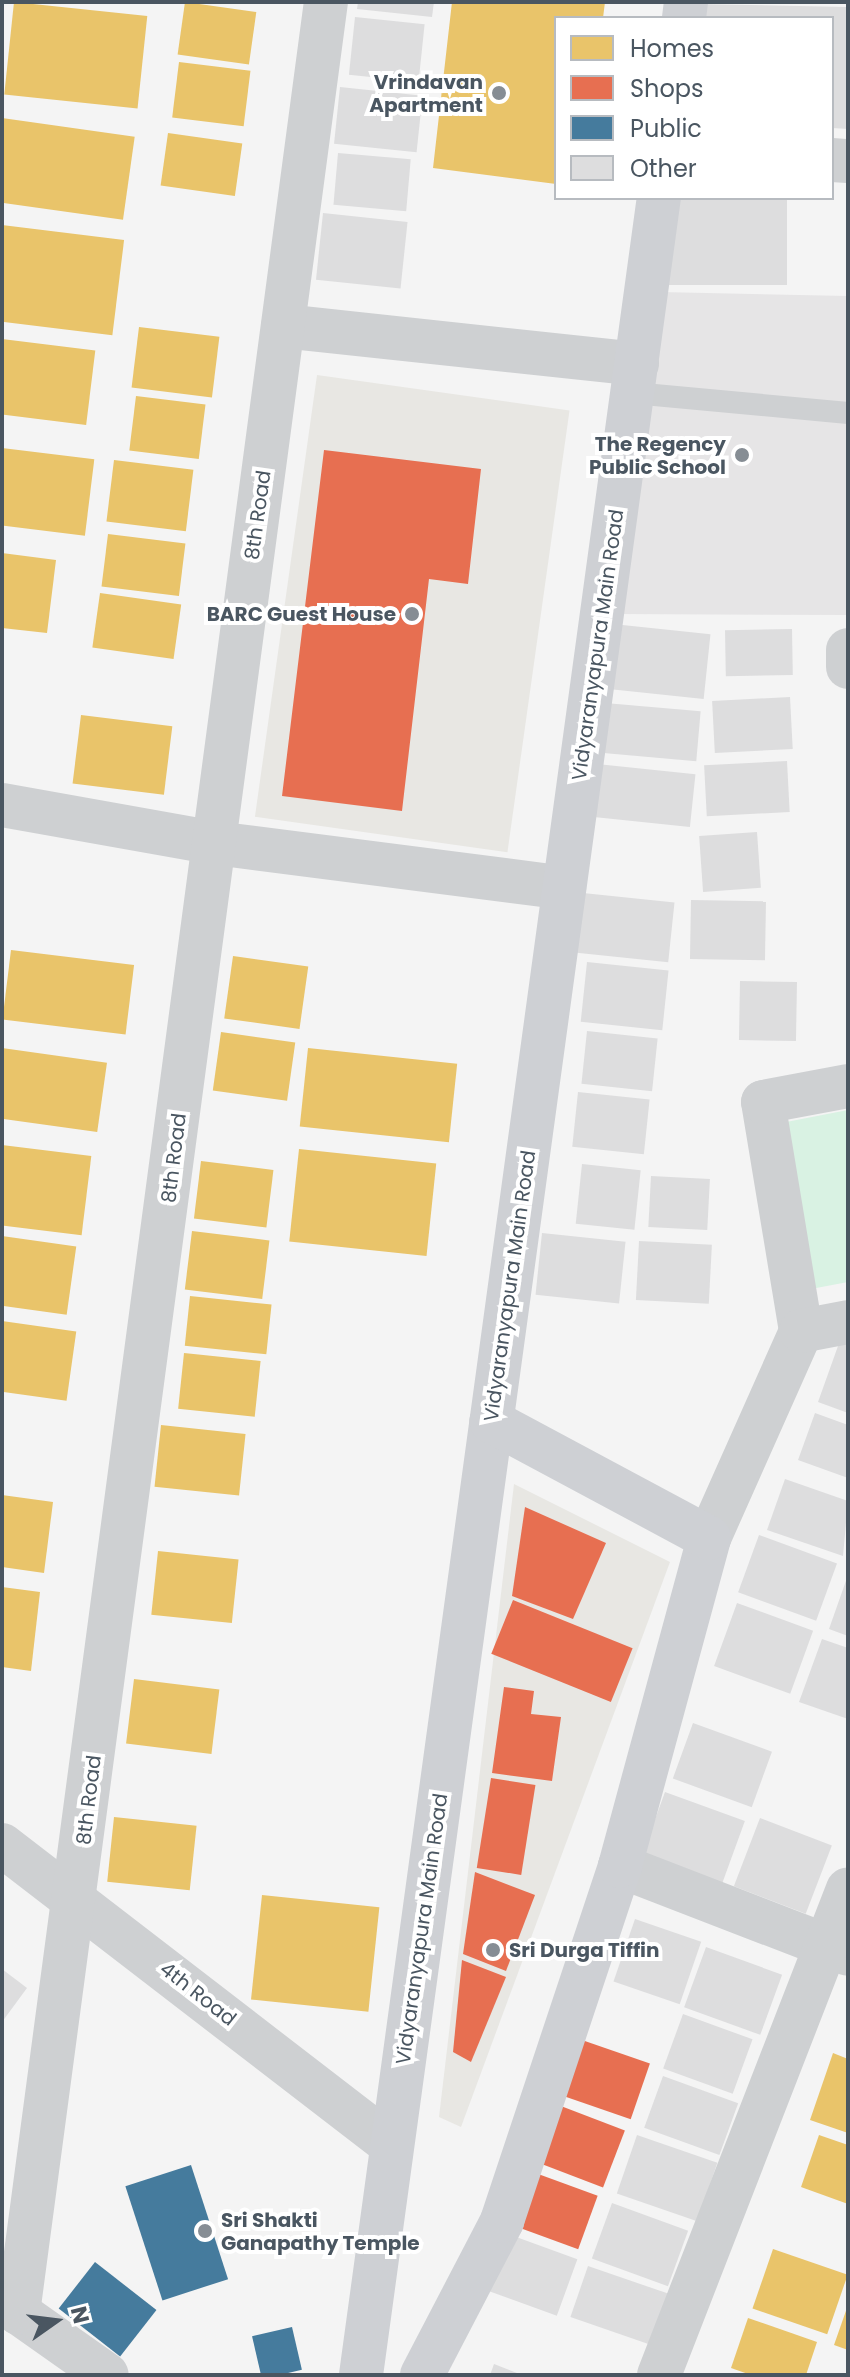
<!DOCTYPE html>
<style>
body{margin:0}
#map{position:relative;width:850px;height:2377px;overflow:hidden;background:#f4f4f4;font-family:Poppins,sans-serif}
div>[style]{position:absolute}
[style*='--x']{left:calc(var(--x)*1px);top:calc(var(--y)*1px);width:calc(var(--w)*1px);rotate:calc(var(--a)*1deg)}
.commercial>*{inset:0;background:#e8e7e3;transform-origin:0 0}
.education>*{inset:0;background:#e6e5e6}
.green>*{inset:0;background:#d9f2e3}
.homes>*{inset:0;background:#e9c46a;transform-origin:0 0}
.shops>*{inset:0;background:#e76f51;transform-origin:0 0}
.public>*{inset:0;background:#457b9d;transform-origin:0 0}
.building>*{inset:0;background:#ddddde;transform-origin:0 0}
.service>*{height:22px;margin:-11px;padding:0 11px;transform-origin:11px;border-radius:11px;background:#ced0d2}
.minor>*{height:44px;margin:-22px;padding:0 22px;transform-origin:22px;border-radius:22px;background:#ced0d2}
.secondary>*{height:44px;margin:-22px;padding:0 22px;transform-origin:22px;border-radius:22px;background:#ced0d4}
.dots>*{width:22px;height:22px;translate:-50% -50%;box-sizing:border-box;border:4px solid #fff;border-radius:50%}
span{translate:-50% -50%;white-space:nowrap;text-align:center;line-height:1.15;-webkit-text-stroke:8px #fff;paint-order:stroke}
.poi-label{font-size:20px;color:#4a5661;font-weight:700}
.right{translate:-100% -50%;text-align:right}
.left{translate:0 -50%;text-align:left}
.street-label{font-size:20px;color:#4a5661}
.frame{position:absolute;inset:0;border:4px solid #4a5661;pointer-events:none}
.legend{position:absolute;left:554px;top:16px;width:280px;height:184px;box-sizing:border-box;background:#fff;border:2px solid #b7bbc0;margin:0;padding:10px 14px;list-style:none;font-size:24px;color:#4a5661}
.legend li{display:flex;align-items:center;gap:16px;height:40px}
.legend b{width:40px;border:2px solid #b7bbc0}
.north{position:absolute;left:16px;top:2281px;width:80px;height:80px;-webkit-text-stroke:6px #fff;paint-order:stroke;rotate:76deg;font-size:22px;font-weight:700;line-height:32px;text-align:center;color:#4a5661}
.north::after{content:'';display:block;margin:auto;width:28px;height:36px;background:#4a5661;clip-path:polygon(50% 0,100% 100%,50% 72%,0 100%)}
</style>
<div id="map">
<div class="commercial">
<i style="left:317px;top:375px;width:255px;height:446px;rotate:8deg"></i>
<i style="clip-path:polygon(514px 1484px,670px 1562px,461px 2127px,439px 2117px)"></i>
</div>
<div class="education">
<i style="clip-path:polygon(660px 292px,848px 296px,848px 615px,614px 614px)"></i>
</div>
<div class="green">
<i style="clip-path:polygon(848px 1110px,848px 1282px,811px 1289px,781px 1123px)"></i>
</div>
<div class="homes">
<i style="left:14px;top:2px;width:134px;height:93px;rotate:6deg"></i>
<i style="left:185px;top:2px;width:72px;height:53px;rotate:8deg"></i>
<i style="clip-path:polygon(452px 2px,605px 2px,603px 18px,556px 18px,556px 184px,433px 168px)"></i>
<i style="left:179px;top:62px;width:72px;height:56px;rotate:7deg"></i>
<i style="left:2px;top:118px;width:134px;height:84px;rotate:8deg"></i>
<i style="left:168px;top:133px;width:75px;height:53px;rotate:8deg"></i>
<i style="left:2px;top:225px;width:123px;height:96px;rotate:7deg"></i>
<i style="left:139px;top:327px;width:81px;height:61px;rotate:7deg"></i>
<i style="left:2px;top:339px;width:94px;height:75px;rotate:7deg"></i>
<i style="left:136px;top:396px;width:70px;height:55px;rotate:7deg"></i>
<i style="left:2px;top:448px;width:93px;height:77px;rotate:7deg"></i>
<i style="left:114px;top:460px;width:80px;height:62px;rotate:7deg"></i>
<i style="left:108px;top:534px;width:78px;height:53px;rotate:7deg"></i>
<i style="clip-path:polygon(2px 553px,56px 560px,47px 633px,2px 628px)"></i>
<i style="left:100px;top:593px;width:82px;height:55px;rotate:8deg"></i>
<i style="left:81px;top:715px;width:92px;height:69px;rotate:7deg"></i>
<i style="left:11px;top:950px;width:124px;height:70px;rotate:7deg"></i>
<i style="left:233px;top:956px;width:76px;height:63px;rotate:8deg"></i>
<i style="left:221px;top:1032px;width:75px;height:59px;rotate:8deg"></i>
<i style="left:2px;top:1048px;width:106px;height:70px;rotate:8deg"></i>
<i style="left:308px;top:1048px;width:150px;height:79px;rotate:6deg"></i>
<i style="left:2px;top:1145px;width:90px;height:80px;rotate:7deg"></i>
<i style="left:299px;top:1149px;width:138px;height:93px;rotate:6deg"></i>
<i style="left:201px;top:1161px;width:73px;height:58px;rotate:7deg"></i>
<i style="left:192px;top:1231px;width:78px;height:59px;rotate:7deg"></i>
<i style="left:2px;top:1236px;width:75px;height:69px;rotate:8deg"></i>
<i style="left:190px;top:1296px;width:82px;height:50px;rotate:6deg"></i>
<i style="left:2px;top:1321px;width:75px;height:70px;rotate:8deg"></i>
<i style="left:184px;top:1353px;width:77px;height:56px;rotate:6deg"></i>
<i style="left:161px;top:1425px;width:85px;height:62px;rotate:6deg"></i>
<i style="clip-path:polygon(2px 1495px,53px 1502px,44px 1573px,2px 1567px)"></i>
<i style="left:158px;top:1551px;width:81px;height:64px;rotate:6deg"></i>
<i style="clip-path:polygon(2px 1587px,40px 1592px,31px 1671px,2px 1667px)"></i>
<i style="left:134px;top:1679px;width:86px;height:65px;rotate:7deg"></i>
<i style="left:114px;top:1817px;width:83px;height:65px;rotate:6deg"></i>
<i style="left:262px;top:1895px;width:118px;height:105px;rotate:6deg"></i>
<i style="clip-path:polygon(833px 2053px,848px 2059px,848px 2133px,810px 2120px)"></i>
<i style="clip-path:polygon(819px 2135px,848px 2145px,848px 2204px,801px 2187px)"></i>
<i style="left:773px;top:2249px;width:79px;height:63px;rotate:19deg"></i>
<i style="clip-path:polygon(848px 2305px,848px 2350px,834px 2345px)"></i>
<i style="clip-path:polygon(748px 2318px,817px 2342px,806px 2375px,751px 2375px,731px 2368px)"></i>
</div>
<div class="shops">
<i style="clip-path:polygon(324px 450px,481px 469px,468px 584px,429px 579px,402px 811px,282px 796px)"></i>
<i style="clip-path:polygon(525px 1507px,606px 1543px,573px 1619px,512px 1596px)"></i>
<i style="left:513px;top:1600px;width:129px;height:58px;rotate:22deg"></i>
<i style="clip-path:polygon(504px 1687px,534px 1691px,531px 1714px,561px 1717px,552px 1781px,492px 1773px)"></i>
<i style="left:491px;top:1778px;width:45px;height:91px;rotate:9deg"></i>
<i style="clip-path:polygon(475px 1872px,535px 1895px,506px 1971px,463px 1954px)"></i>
<i style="clip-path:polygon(462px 1960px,506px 1977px,471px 2062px,453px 2052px)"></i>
<i style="left:579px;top:2039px;width:75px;height:59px;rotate:19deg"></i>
<i style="left:553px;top:2103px;width:77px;height:61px;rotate:21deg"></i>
<i style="left:530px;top:2171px;width:72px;height:57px;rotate:20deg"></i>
</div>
<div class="public">
<i style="left:191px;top:2165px;width:120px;height:69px;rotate:72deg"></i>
<i style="left:95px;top:2262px;width:78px;height:59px;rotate:38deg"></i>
<i style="left:292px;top:2327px;width:44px;height:41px;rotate:77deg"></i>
</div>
<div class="building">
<i style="clip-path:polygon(358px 2px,434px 2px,432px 17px,357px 9px)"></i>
<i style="clip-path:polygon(696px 4px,848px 7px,848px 129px,832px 128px,832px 18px,695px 18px)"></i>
<i style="left:355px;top:17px;width:70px;height:58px;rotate:6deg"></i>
<i style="left:340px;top:87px;width:83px;height:57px;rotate:6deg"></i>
<i style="left:338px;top:153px;width:73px;height:52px;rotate:5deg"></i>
<i style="left:668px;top:198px;width:119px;height:87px"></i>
<i style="left:323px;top:213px;width:85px;height:67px;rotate:6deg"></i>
<i style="left:613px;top:624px;width:98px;height:65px;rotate:6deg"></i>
<i style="left:792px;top:629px;width:46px;height:67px;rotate:89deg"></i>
<i style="left:790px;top:697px;width:52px;height:78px;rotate:87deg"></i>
<i style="left:605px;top:703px;width:96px;height:50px;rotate:5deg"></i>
<i style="left:787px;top:761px;width:51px;height:83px;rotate:87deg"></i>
<i style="left:597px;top:764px;width:99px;height:53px;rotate:6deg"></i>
<i style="left:757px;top:832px;width:56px;height:58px;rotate:86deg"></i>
<i style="left:583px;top:893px;width:92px;height:60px;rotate:6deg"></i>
<i style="left:691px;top:900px;width:75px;height:59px;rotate:1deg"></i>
<i style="left:587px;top:962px;width:82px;height:60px;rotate:6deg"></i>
<i style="left:740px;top:981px;width:57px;height:59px;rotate:1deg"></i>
<i style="left:587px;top:1031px;width:71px;height:53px;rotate:6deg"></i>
<i style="left:578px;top:1092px;width:72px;height:55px;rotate:6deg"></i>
<i style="left:582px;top:1164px;width:59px;height:60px;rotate:6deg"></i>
<i style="left:651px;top:1176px;width:59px;height:51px;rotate:3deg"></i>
<i style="left:542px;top:1233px;width:84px;height:62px;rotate:6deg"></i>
<i style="left:639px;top:1241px;width:73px;height:59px;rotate:3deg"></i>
<i style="clip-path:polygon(843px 1332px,848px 1334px,848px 1413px,818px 1402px)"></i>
<i style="clip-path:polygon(815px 1413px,848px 1425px,848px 1478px,798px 1460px)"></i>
<i style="clip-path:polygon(785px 1479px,848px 1501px,843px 1556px,767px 1530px)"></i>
<i style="left:759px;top:1535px;width:83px;height:61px;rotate:20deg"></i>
<i style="clip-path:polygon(848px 1575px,848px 1636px,829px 1629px)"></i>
<i style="left:737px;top:1603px;width:81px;height:67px;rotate:20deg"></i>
<i style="clip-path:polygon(822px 1639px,848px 1648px,848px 1719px,799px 1702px)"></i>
<i style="left:693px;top:1723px;width:84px;height:59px;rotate:20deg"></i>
<i style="left:665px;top:1792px;width:85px;height:67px;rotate:20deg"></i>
<i style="left:760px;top:1818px;width:77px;height:73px;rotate:21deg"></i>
<i style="left:635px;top:1919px;width:70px;height:66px;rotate:19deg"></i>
<i style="left:706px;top:1947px;width:81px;height:64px;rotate:20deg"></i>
<i style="clip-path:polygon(2px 1969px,27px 1988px,2px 2022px)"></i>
<i style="left:683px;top:2014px;width:74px;height:58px;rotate:20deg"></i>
<i style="left:663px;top:2076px;width:80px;height:55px;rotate:20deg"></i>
<i style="left:637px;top:2135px;width:85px;height:62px;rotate:19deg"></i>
<i style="left:612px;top:2203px;width:81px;height:59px;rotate:20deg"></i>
<i style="left:505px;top:2233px;width:77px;height:60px;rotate:20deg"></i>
<i style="left:588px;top:2266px;width:87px;height:54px;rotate:19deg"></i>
<i style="clip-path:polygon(494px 2364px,522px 2375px,490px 2375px)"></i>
</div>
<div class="service">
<i style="--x:633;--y:393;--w:216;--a:5.3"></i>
</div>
<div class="minor">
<i style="--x:832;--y:160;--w:16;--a:4"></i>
<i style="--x:283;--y:326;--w:356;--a:6.1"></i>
<i style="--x:848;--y:650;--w:17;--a:90"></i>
<i style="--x:2;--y:805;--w:216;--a:10.1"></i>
<i style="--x:215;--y:843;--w:352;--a:7.3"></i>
<i style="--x:801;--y:1331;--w:232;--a:-99.4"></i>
<i style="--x:763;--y:1102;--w:86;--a:-10.7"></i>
<i style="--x:709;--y:1538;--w:227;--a:-66"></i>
<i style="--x:801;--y:1331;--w:48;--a:-10.8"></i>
<i style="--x:2;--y:1845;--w:492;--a:37.6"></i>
<i style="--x:620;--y:1866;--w:244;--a:21.1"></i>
<i style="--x:2;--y:2301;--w:128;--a:35.2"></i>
<i style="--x:18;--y:2313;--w:2331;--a:-82.41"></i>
<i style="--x:659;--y:2375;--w:521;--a:-68.75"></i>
</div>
<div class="secondary">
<i style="--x:684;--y:18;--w:16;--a:-83"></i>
<i style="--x:361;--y:2375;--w:2197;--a:-82.21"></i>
<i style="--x:422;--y:2375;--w:174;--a:-62.5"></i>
<i style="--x:502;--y:2221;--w:374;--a:-71.6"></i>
<i style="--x:620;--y:1866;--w:340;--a:-74.8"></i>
<i style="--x:709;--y:1538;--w:247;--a:-151.8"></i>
</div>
<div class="dots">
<i style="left:499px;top:93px;background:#868d94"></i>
<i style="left:742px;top:455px;background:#868d94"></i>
<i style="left:412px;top:614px;background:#868d94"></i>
<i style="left:493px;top:1950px;background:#868d94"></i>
<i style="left:205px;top:2231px;background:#868d94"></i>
</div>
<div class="poi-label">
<span class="right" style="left:483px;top:94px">Vrindavan<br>Apartment</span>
<span class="right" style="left:726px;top:456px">The Regency<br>Public School</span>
<span class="right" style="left:396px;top:614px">BARC Guest House</span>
<span class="left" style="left:509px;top:1950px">Sri Durga Tiffin</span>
<span class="left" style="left:221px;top:2232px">Sri Shakti<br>Ganapathy Temple</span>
</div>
<div class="street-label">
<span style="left:258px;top:515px;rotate:-82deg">8th Road</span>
<span style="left:598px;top:645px;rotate:-82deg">Vidyaranyapura Main Road</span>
<span style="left:174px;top:1158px;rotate:-83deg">8th Road</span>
<span style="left:510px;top:1286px;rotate:-82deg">Vidyaranyapura Main Road</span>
<span style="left:89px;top:1800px;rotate:-83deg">8th Road</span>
<span style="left:422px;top:1929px;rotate:-82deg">Vidyaranyapura Main Road</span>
<span style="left:198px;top:1994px;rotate:38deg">4th Road</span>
</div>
<div class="frame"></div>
<ul class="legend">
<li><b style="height:22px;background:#e9c46a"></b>Homes</li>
<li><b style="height:22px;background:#e76f51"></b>Shops</li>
<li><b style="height:22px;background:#457b9d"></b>Public</li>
<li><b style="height:22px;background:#ddddde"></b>Other</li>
</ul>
<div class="north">N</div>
</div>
